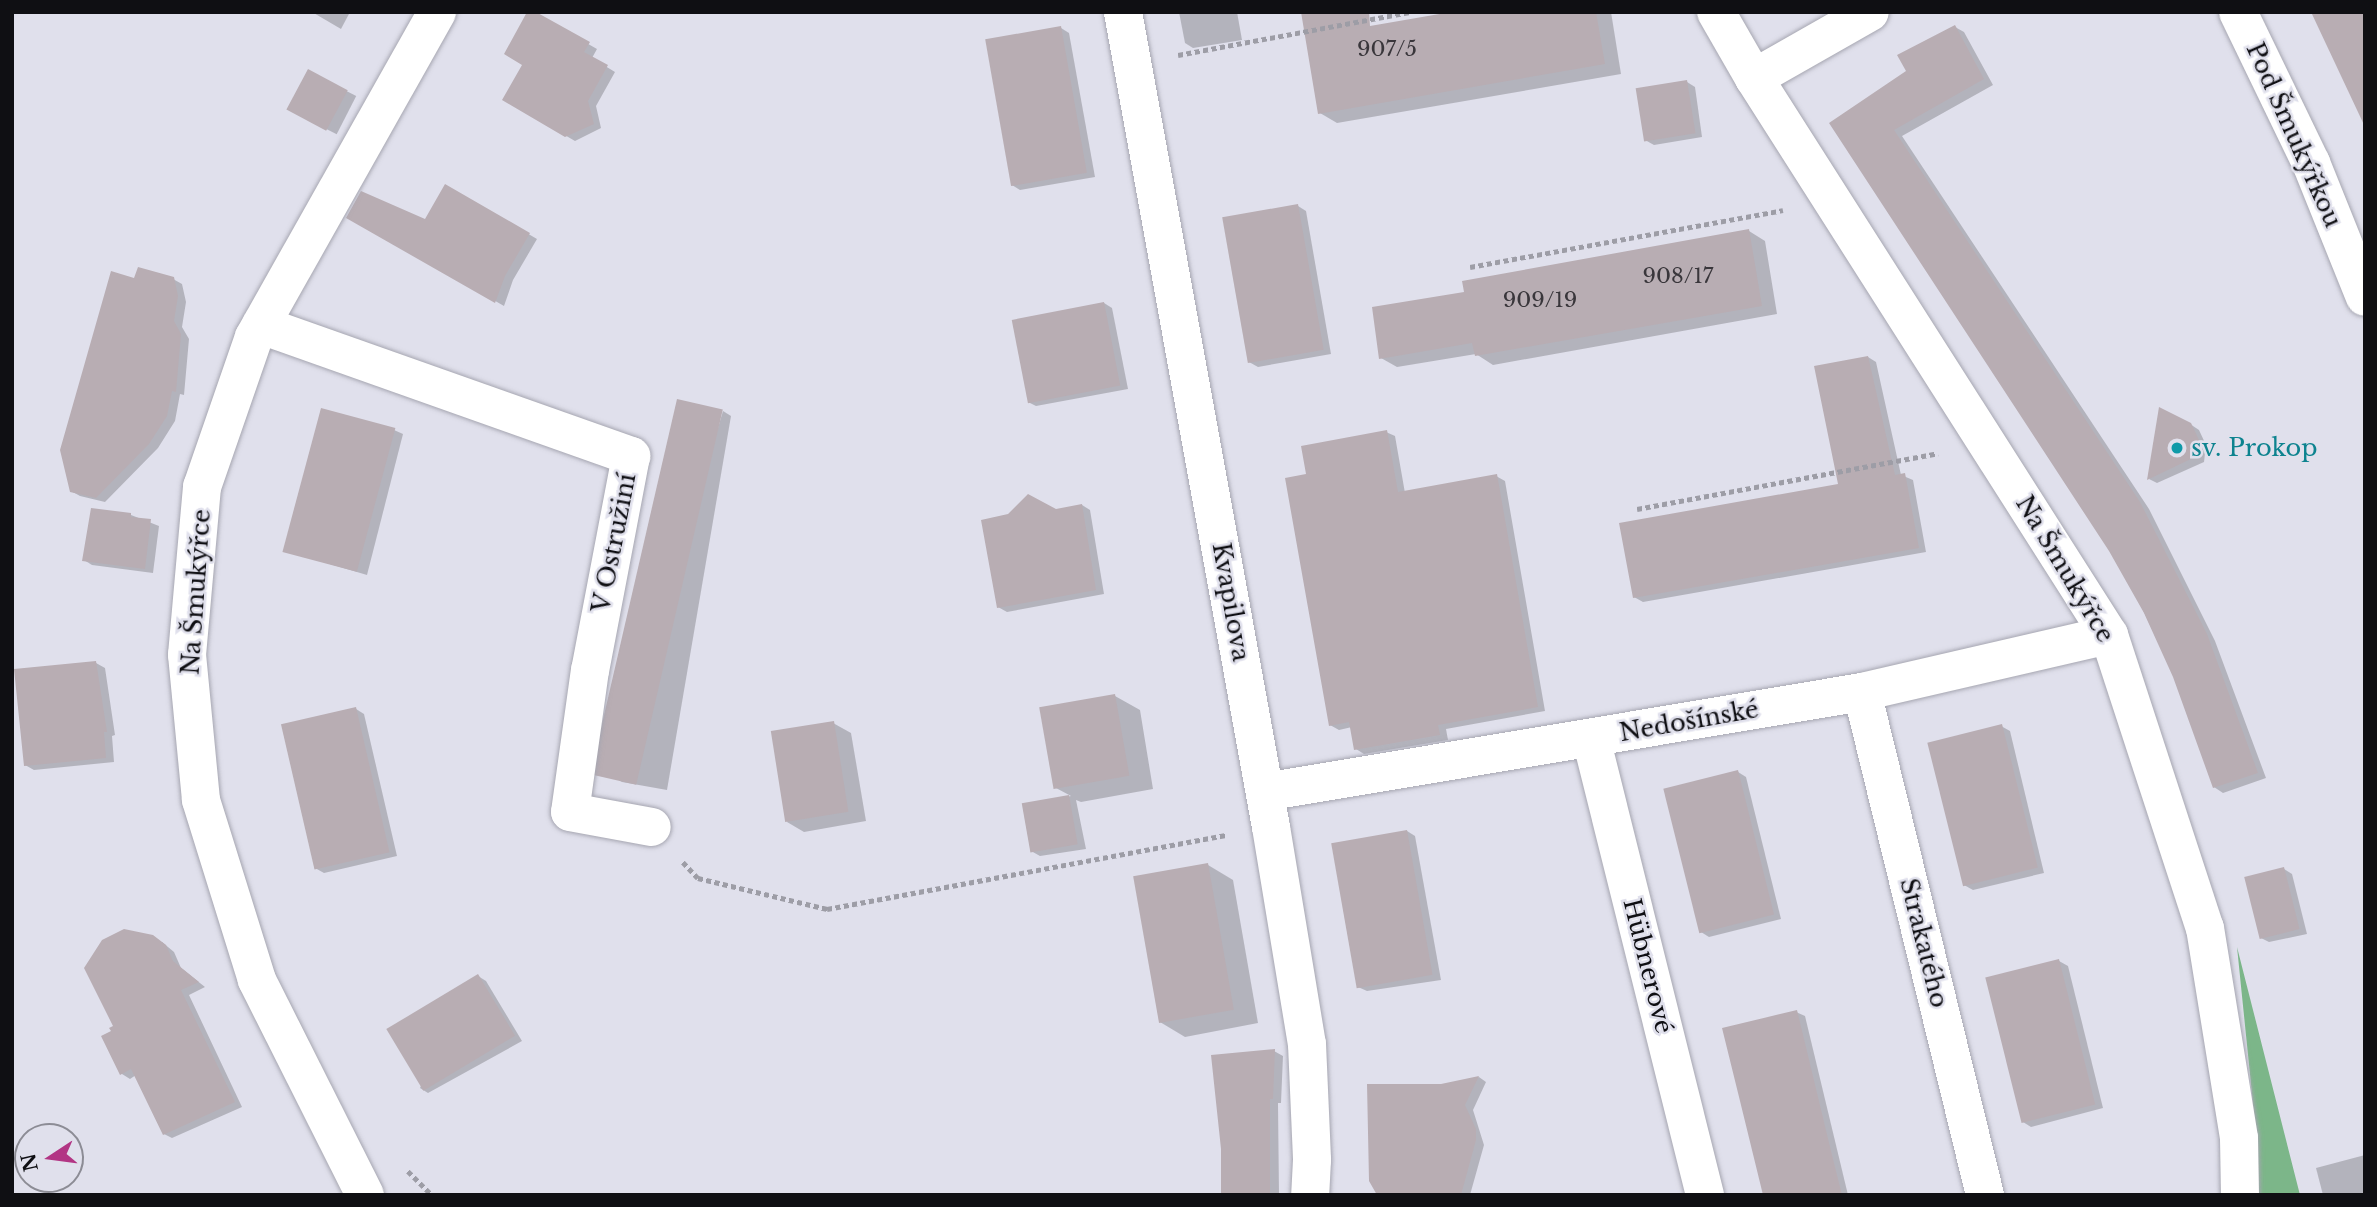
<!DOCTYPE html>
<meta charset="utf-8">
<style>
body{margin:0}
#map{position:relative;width:2377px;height:1207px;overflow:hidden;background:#e0e0ec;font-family:"Libre Baskerville",serif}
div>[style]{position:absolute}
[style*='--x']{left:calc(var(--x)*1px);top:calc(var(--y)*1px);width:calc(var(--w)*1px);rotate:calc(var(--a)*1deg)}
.forest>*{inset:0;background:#7cb689}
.shadow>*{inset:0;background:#0003;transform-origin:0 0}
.building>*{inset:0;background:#b8adb3;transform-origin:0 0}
.path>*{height:4.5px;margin-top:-2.25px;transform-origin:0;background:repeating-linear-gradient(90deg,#9d9da6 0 5px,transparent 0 8.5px)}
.roads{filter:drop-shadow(0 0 2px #a6a6b1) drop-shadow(0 0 2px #a6a6b1)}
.minor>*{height:38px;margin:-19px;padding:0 19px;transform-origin:19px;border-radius:19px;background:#fff}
.dots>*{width:19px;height:19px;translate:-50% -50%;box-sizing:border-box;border:4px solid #e0e0ec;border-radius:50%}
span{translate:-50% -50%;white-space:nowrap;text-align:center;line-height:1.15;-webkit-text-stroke:5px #e0e0ec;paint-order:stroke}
.number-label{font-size:21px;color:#39363b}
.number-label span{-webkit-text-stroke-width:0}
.street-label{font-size:24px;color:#0f0f13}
.culture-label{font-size:24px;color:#0d838f}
.left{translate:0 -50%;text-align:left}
.frame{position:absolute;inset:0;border:14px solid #0f0f13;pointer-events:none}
.north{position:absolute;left:14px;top:1123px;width:70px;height:70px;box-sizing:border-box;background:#e0e0ec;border:2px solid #8c8c95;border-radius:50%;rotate:257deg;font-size:19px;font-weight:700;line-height:28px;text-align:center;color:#0f0f13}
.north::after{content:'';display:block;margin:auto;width:24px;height:32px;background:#b23584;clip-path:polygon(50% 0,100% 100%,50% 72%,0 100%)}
</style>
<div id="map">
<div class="forest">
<i style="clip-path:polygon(2237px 947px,2300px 1195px,2259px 1195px,2257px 1143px)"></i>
</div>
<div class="shadow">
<i style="clip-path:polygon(312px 12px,350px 12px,341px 29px)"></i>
<i style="clip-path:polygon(532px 12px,597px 49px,592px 58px,615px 72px,596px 106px,601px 128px,575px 141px,504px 100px,524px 64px)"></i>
<i style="clip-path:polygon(1179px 12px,1237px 12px,1242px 40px,1193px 48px,1185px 43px)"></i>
<i style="clip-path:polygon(1464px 12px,1611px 12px,1621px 74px,1337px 123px,1320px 113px)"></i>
<i style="clip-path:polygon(1955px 27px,1964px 32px,1993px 85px,1902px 136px,2149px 509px,2215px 641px,2266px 778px,2223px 793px,2214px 787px,2174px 676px,2134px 591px,2097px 526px,1831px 124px,1909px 72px)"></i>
<i style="clip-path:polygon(1061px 28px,1069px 33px,1095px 177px,1020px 190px,1012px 185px)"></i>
<i style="left:309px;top:72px;width:53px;height:43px;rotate:27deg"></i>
<i style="clip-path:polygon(1687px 82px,1695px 87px,1702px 137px,1654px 145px,1645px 140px)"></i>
<i style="clip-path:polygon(446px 186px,537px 239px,513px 280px,504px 306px,349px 217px,425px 221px)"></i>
<i style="clip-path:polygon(1298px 206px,1306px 211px,1331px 354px,1258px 367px,1249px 362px)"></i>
<i style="clip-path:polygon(1749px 231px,1765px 241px,1777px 314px,1493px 365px,1476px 354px,1397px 367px,1381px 358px,1466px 293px)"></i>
<i style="clip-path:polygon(173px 279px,182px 284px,186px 302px,182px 327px,189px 339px,184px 395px,180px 394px,175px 421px,158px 448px,105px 502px,80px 496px,71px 491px)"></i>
<i style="clip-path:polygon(1104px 303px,1112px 308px,1128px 389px,1036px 406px,1028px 402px)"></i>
<i style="clip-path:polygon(1868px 357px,1876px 362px,1901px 475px,1913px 480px,1926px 552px,1643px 602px,1634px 597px,1840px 486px)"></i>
<i style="clip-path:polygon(723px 411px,731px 416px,667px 790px,622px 782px,614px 777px)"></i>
<i style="clip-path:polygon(2190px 424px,2199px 430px,2206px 445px,2204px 462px,2157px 483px,2149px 479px)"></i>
<i style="clip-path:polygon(394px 430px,403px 434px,367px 575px,286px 551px)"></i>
<i style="clip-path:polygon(1386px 432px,1395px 436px,1405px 493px,1496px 476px,1505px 481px,1545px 711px,1446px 729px,1448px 740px,1364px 754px,1356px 749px,1352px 727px,1339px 730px,1330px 725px,1308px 476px)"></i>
<i style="clip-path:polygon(1082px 505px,1090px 510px,1104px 594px,1007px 612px,998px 607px,1056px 510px)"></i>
<i style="clip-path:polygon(131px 515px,159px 526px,153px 573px,92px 565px,84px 560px)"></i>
<i style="clip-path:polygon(96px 663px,105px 668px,115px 735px,112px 736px,114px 762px,34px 770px,25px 765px)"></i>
<i style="clip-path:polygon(1115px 696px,1140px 710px,1153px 789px,1081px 802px,1076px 800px,1086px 849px,1040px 856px,1031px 851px,1024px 807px,1071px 796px,1056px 788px)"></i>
<i style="clip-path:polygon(356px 709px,364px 714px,397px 856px,324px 873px,315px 868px)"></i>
<i style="clip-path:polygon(833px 723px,851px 733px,866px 821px,804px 832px,787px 822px)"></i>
<i style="clip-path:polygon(2001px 726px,2010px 731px,2044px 873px,1973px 890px,1964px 885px)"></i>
<i style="clip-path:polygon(1738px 772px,1746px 777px,1781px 919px,1709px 937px,1701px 932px)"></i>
<i style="clip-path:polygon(1407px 831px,1415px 836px,1441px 980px,1367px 991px,1358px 987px)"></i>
<i style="clip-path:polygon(1208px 865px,1233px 880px,1258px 1023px,1185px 1037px,1160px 1022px)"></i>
<i style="clip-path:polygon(2284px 869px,2292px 874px,2307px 934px,2269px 942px,2261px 938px)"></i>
<i style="clip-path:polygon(162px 942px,174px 952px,181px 968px,205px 987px,189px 995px,242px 1107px,172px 1138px,164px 1134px,136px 1075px,130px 1079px,122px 1074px,113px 1032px)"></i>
<i style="clip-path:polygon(2059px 961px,2068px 966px,2103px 1108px,2031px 1127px,2023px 1122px)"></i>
<i style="clip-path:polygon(478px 976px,486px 981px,522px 1041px,428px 1093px,420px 1088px)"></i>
<i style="clip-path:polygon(1796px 1012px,1805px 1016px,1848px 1195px,1765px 1195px)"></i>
<i style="clip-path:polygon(1274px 1051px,1283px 1056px,1281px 1103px,1278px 1103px,1279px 1195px,1223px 1195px)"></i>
<i style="clip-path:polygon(1479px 1077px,1486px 1082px,1473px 1110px,1484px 1145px,1470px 1195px,1379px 1195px,1442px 1086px)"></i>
<i style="clip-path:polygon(2365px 1155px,2365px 1195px,2323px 1195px,2316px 1168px)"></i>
</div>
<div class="building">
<i style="clip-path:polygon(527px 12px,536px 12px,590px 42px,584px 52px,608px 65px,588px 101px,594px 124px,565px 137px,502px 100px,522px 65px,504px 54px)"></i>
<i style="clip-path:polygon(1301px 12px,1369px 12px,1370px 26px,1451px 12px,1596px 12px,1605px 64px,1318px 114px)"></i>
<i style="clip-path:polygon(2311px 12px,2365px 12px,2365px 127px)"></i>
<i style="clip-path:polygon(1955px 25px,1984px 79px,1894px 130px,2140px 502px,2207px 634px,2258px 773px,2213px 788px,2173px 677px,2144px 613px,2109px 551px,1829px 123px,1906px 71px,1897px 55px)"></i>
<i style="left:1061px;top:26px;width:149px;height:77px;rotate:80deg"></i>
<i style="left:308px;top:69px;width:45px;height:46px;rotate:28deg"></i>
<i style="left:1687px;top:80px;width:54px;height:52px;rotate:81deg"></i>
<i style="clip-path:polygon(445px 184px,530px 233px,505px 276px,495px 303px,346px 218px,361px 191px,425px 219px)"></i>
<i style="left:1298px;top:204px;width:148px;height:77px;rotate:80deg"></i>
<i style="clip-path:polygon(1749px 229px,1762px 306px,1475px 356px,1472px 343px,1379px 359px,1372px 307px,1464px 292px,1462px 281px)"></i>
<i style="clip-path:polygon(138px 267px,174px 277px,178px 296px,174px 321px,181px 334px,176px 392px,172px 391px,167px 416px,149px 444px,96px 498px,70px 492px,60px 450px,111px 271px,134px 278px)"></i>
<i style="left:1104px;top:302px;width:85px;height:94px;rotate:79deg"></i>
<i style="clip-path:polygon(1868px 356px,1895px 475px,1905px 473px,1919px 548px,1633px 598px,1619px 523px,1838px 484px,1814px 366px)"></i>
<i style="left:677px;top:399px;width:47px;height:385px;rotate:13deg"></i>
<i style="clip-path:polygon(2159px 407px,2191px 423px,2199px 440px,2195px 457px,2147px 480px)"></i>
<i style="left:321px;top:408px;width:77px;height:149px;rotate:15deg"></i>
<i style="clip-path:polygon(1387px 430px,1398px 492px,1497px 474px,1538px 707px,1438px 725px,1440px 735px,1354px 750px,1349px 722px,1329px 726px,1285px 478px,1306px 474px,1301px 446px)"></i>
<i style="clip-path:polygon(1028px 494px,1056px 509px,1082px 504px,1096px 590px,997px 608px,981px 520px,1008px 514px)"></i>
<i style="clip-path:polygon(91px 508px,131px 513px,131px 517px,151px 519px,145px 569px,82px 561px)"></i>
<i style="clip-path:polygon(96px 661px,107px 732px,104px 732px,106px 758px,24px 766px,14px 669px)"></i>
<i style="left:1115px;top:694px;width:83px;height:77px;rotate:80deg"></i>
<i style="left:356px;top:707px;width:149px;height:77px;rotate:77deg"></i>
<i style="left:834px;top:721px;width:92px;height:64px;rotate:81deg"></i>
<i style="left:2002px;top:724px;width:148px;height:77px;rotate:76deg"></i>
<i style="left:1738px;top:770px;width:149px;height:77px;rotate:76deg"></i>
<i style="left:1069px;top:795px;width:50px;height:48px;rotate:80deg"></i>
<i style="left:1407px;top:830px;width:147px;height:77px;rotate:80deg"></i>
<i style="left:1208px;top:863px;width:149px;height:76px;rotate:80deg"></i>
<i style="left:2284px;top:867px;width:64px;height:41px;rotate:76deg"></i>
<i style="clip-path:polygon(124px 929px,153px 935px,166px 945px,173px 961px,199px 982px,181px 990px,235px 1102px,163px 1135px,131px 1069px,120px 1075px,101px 1036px,111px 1031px,109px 1028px,113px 1026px,84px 968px,102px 940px)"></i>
<i style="left:2059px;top:959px;width:150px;height:76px;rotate:76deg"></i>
<i style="left:478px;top:974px;width:72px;height:107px;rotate:59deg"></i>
<i style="clip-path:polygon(1797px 1010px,1831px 1151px,1842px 1195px,1763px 1195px,1740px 1101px,1722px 1028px)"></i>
<i style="clip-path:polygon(1275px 1049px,1273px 1099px,1270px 1099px,1270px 1195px,1221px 1195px,1221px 1149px,1211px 1055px)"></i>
<i style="clip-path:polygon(1479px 1076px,1465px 1105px,1476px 1129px,1476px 1140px,1461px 1195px,1377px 1195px,1369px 1181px,1367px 1084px,1441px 1084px)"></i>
</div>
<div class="path">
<i style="--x:1178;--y:55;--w:237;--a:-10.5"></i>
<i style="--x:1470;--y:267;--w:318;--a:-10.3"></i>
<i style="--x:1637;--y:509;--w:306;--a:-10.5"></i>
<i style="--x:683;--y:862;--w:22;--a:47"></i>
<i style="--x:698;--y:878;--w:133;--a:13.5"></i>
<i style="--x:827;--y:909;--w:407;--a:-10.5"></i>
<i style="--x:408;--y:1171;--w:34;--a:45"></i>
</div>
<div class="roads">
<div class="minor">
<i style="--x:1123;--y:12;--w:828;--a:79.71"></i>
<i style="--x:1271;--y:827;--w:220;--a:80.6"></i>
<i style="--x:1307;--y:1044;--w:116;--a:87.5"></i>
<i style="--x:1312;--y:1160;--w:35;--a:93"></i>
<i style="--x:1716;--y:12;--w:76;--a:60.1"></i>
<i style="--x:1754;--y:78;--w:661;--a:57.49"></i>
<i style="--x:2109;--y:635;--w:308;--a:71.9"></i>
<i style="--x:2205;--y:928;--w:213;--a:80.8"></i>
<i style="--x:2239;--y:1138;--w:57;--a:89"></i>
<i style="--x:2238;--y:12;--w:168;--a:64.2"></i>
<i style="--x:2311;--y:163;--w:144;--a:68.1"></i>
<i style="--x:1754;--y:78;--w:133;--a:-29.6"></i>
<i style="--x:261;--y:325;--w:393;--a:19.5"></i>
<i style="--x:631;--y:456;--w:218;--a:100.8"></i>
<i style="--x:590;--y:670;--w:143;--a:98"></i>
<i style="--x:570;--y:812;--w:83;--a:10.4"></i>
<i style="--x:1862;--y:692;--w:518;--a:76.26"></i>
<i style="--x:1591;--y:738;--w:471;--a:76"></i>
<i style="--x:1265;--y:792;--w:605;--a:-9.51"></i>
<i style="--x:1862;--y:692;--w:253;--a:-13"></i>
<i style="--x:365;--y:1195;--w:241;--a:-116.7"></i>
<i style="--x:257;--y:980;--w:189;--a:-107.3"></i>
<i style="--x:201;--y:800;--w:146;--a:-95.5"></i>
<i style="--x:187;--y:655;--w:169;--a:-84.9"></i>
<i style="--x:202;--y:487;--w:159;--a:-70.9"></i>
<i style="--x:254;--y:337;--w:373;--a:-60.6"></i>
</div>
</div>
<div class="dots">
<i style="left:2177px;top:448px;background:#0f9aa8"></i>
</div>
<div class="number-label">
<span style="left:1387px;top:49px">907/5</span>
<span style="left:1678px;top:276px">908/17</span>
<span style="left:1540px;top:300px">909/19</span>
</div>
<div class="street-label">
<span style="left:2294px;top:135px;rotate:66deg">Pod Šmukýřkou</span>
<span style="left:614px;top:543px;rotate:-79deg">V Ostružiní</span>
<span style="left:2065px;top:569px;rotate:59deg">Na Šmukýřce</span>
<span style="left:196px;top:592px;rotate:-86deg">Na Šmukýřce</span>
<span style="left:1231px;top:602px;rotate:80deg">Kvapilova</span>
<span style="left:1689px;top:721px;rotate:-10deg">Nedošínské</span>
<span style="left:1924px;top:943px;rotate:76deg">Strakatého</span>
<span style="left:1648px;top:966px;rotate:76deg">Hübnerové</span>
</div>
<div class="culture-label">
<span class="left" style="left:2191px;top:448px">sv. Prokop</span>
</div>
<div class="frame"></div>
<div class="north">N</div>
</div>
